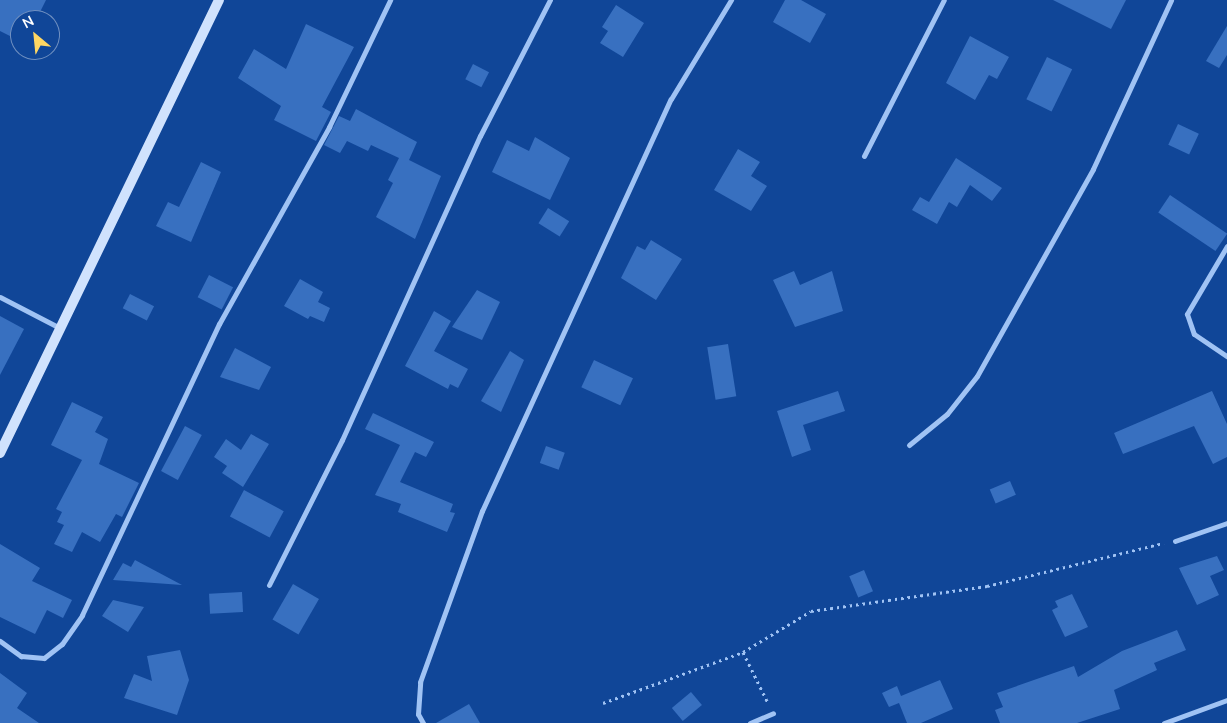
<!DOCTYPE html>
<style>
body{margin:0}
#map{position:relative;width:1227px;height:723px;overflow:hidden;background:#104698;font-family:"Nunito Sans",sans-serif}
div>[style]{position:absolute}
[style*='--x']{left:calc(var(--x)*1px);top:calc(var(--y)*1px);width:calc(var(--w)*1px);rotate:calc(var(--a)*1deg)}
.building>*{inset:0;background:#3870c0;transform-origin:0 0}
.path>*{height:3px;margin-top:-1.5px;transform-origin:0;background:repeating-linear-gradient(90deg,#a0c3f4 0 2.5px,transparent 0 6.5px)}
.street>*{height:5px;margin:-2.5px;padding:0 2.5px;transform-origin:2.5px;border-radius:2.5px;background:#a0c3f4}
.secondary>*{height:10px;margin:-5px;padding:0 5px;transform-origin:5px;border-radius:5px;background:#d0e2fd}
span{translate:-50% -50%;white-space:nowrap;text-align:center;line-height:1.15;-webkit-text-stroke:5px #104698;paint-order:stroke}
.north{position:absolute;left:10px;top:10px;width:50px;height:50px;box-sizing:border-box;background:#104698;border:1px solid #7090c1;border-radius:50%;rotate:332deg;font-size:14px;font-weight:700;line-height:20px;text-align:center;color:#fff}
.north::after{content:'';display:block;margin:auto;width:18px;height:22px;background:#ffd763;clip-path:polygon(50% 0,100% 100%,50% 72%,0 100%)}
</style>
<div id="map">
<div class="building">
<i style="clip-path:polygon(0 0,46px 0,36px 20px,20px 20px,20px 41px,0 31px)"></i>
<i style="clip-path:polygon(785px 0,801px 0,826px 14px,810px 43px,773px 22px)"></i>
<i style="clip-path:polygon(1053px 0,1126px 0,1111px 29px)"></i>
<i style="clip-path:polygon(616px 5px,644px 23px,623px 57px,600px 43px,608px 31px,602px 27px)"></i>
<i style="clip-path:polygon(306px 24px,354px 47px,322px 107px,331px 112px,316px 141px,274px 120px,281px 106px,238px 78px,254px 49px,286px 69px)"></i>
<i style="clip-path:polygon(1227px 26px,1227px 55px,1219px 68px,1206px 61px)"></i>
<i style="clip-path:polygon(970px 36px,1009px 57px,997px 79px,989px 75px,975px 100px,946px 83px)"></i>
<i style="left:1047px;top:57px;width:28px;height:47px;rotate:26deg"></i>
<i style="left:473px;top:64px;width:18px;height:17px;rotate:27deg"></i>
<i style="clip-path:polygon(356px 109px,417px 142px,409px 160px,441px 176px,415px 239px,376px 217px,393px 183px,388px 180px,399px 158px,371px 145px,368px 151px,347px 141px,340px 153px,324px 145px,339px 116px,350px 121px)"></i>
<i style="left:1178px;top:124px;width:23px;height:23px;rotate:25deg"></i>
<i style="clip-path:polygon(535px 137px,570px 158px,550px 200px,492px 172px,507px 140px,529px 151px)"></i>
<i style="clip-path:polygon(738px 149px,760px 162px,751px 176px,767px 186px,751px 211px,714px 190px)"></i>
<i style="clip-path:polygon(956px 158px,1002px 188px,992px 201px,970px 185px,957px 207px,949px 202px,937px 224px,912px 210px,920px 197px,929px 202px)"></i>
<i style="clip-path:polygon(201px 162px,221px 172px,191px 242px,156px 226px,168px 202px,179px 207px)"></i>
<i style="left:1170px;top:195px;width:69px;height:21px;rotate:34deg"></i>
<i style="left:548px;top:208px;width:25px;height:18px;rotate:32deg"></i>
<i style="clip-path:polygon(651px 240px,682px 259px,656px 300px,621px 278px,637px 246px,645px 250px)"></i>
<i style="clip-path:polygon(794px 271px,800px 285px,832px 271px,843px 311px,795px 327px,773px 280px)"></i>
<i style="left:209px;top:275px;width:27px;height:25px;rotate:27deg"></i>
<i style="clip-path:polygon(300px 279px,323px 292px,318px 302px,330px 308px,324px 322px,310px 316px,308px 319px,284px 306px)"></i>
<i style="clip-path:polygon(477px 290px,500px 302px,482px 340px,452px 327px)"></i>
<i style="left:130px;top:294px;width:27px;height:16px;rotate:27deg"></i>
<i style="clip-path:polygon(434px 311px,451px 321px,434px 351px,468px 369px,458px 388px,450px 384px,448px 389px,405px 366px)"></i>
<i style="clip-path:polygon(0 316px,24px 329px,0 375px)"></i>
<i style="left:728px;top:344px;width:53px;height:21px;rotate:81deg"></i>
<i style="clip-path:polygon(235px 348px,271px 367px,259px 390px,220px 377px)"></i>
<i style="clip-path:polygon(510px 351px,524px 360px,501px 412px,481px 401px)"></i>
<i style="left:594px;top:360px;width:43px;height:30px;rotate:25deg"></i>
<i style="clip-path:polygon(838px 391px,845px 411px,803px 425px,811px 450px,792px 457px,777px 411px)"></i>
<i style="clip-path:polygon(1212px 391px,1227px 424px,1227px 457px,1213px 464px,1194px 426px,1123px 454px,1114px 433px)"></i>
<i style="clip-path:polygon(72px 402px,103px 417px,95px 432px,108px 439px,99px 464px,139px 483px,122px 517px,116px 514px,100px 542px,82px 532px,72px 552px,54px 544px,64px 525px,57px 522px,62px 512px,56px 509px,82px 460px,51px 445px)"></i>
<i style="clip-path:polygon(373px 413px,434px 442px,426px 457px,415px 452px,400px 482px,453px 504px,450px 512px,455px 513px,447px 532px,398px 512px,401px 504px,375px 495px,400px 445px,365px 429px)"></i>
<i style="left:185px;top:426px;width:19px;height:51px;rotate:28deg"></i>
<i style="clip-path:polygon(251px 434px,269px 444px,243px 487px,222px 473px,227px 466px,214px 457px,226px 439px,241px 450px)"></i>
<i style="left:546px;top:446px;width:20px;height:18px;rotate:20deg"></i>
<i style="left:1010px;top:481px;width:15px;height:22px;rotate:67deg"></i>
<i style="left:244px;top:490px;width:45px;height:30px;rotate:28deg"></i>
<i style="clip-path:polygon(0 544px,40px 568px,32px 581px,72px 600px,63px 618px,47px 610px,35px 634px,0 617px)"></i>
<i style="clip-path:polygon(1217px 556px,1224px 570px,1210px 576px,1219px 595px,1197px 605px,1179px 568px)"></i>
<i style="clip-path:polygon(135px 560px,182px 585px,113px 580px,123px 563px,131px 567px)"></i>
<i style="left:864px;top:570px;width:23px;height:16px;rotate:67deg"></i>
<i style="left:293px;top:584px;width:30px;height:41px;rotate:30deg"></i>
<i style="left:242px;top:592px;width:20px;height:33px;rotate:87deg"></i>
<i style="clip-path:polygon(1072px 594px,1088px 627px,1065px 637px,1052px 610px,1058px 607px,1055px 601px)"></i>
<i style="clip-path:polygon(113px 600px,144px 607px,128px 632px,102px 616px)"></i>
<i style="clip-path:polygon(1177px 630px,1186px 650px,1154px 663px,1157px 670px,1114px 690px,1120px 709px,1077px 723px,1000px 723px,995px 710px,1003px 707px,997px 693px,1074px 666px,1078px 677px,1122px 651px)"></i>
<i style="clip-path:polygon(180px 650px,189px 680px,177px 715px,124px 698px,134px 674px,152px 681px,147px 656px)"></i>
<i style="clip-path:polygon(0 673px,27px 693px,17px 708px,39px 723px,0 723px)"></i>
<i style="clip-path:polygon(940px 680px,953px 709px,921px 723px,907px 723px,899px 703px,889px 707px,882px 693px,897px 686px,901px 696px)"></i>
<i style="left:691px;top:692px;width:17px;height:25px;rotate:50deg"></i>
<i style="clip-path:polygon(469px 704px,480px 723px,436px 723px)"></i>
</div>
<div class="path">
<i style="--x:743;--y:652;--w:57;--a:63.9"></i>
<i style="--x:603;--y:703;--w:149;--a:-20"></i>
<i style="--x:743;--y:652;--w:79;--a:-31.1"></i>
<i style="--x:811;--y:611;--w:178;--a:-8.1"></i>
<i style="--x:987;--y:586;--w:182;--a:-13.7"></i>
</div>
<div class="street">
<i style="--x:864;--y:156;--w:175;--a:-62.9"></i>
<i style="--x:1227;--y:246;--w:79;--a:120.5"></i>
<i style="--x:1187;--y:314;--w:21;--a:71"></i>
<i style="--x:1194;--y:334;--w:40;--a:34"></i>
<i style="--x:0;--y:297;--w:68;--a:27.3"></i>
<i style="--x:909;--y:445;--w:49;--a:-39.2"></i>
<i style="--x:947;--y:414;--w:48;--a:-51.7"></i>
<i style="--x:977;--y:376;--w:237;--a:-60.7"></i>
<i style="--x:1093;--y:169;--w:186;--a:-65.2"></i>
<i style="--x:1175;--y:541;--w:55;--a:-19.1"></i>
<i style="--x:269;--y:585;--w:162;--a:-63.3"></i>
<i style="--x:342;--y:440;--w:334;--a:-65.6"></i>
<i style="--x:480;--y:136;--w:153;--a:-62.8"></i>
<i style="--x:0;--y:641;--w:26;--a:36"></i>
<i style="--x:21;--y:656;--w:23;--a:5"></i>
<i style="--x:44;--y:658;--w:23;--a:-38"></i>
<i style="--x:62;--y:644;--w:35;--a:-55"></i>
<i style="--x:82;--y:615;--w:322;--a:-64.8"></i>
<i style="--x:219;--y:324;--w:226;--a:-60.8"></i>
<i style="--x:329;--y:127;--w:141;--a:-64.3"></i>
<i style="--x:423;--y:723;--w:10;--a:-119"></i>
<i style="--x:418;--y:714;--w:32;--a:-86"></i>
<i style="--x:420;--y:682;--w:182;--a:-70.1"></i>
<i style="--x:482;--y:511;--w:453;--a:-65.4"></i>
<i style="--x:671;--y:99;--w:116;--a:-58.8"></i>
<i style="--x:750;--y:723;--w:25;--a:-23"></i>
<i style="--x:1164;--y:723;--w:67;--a:-20.1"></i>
</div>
<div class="secondary">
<i style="--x:0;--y:453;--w:503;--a:-64.2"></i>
</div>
<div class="north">N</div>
</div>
